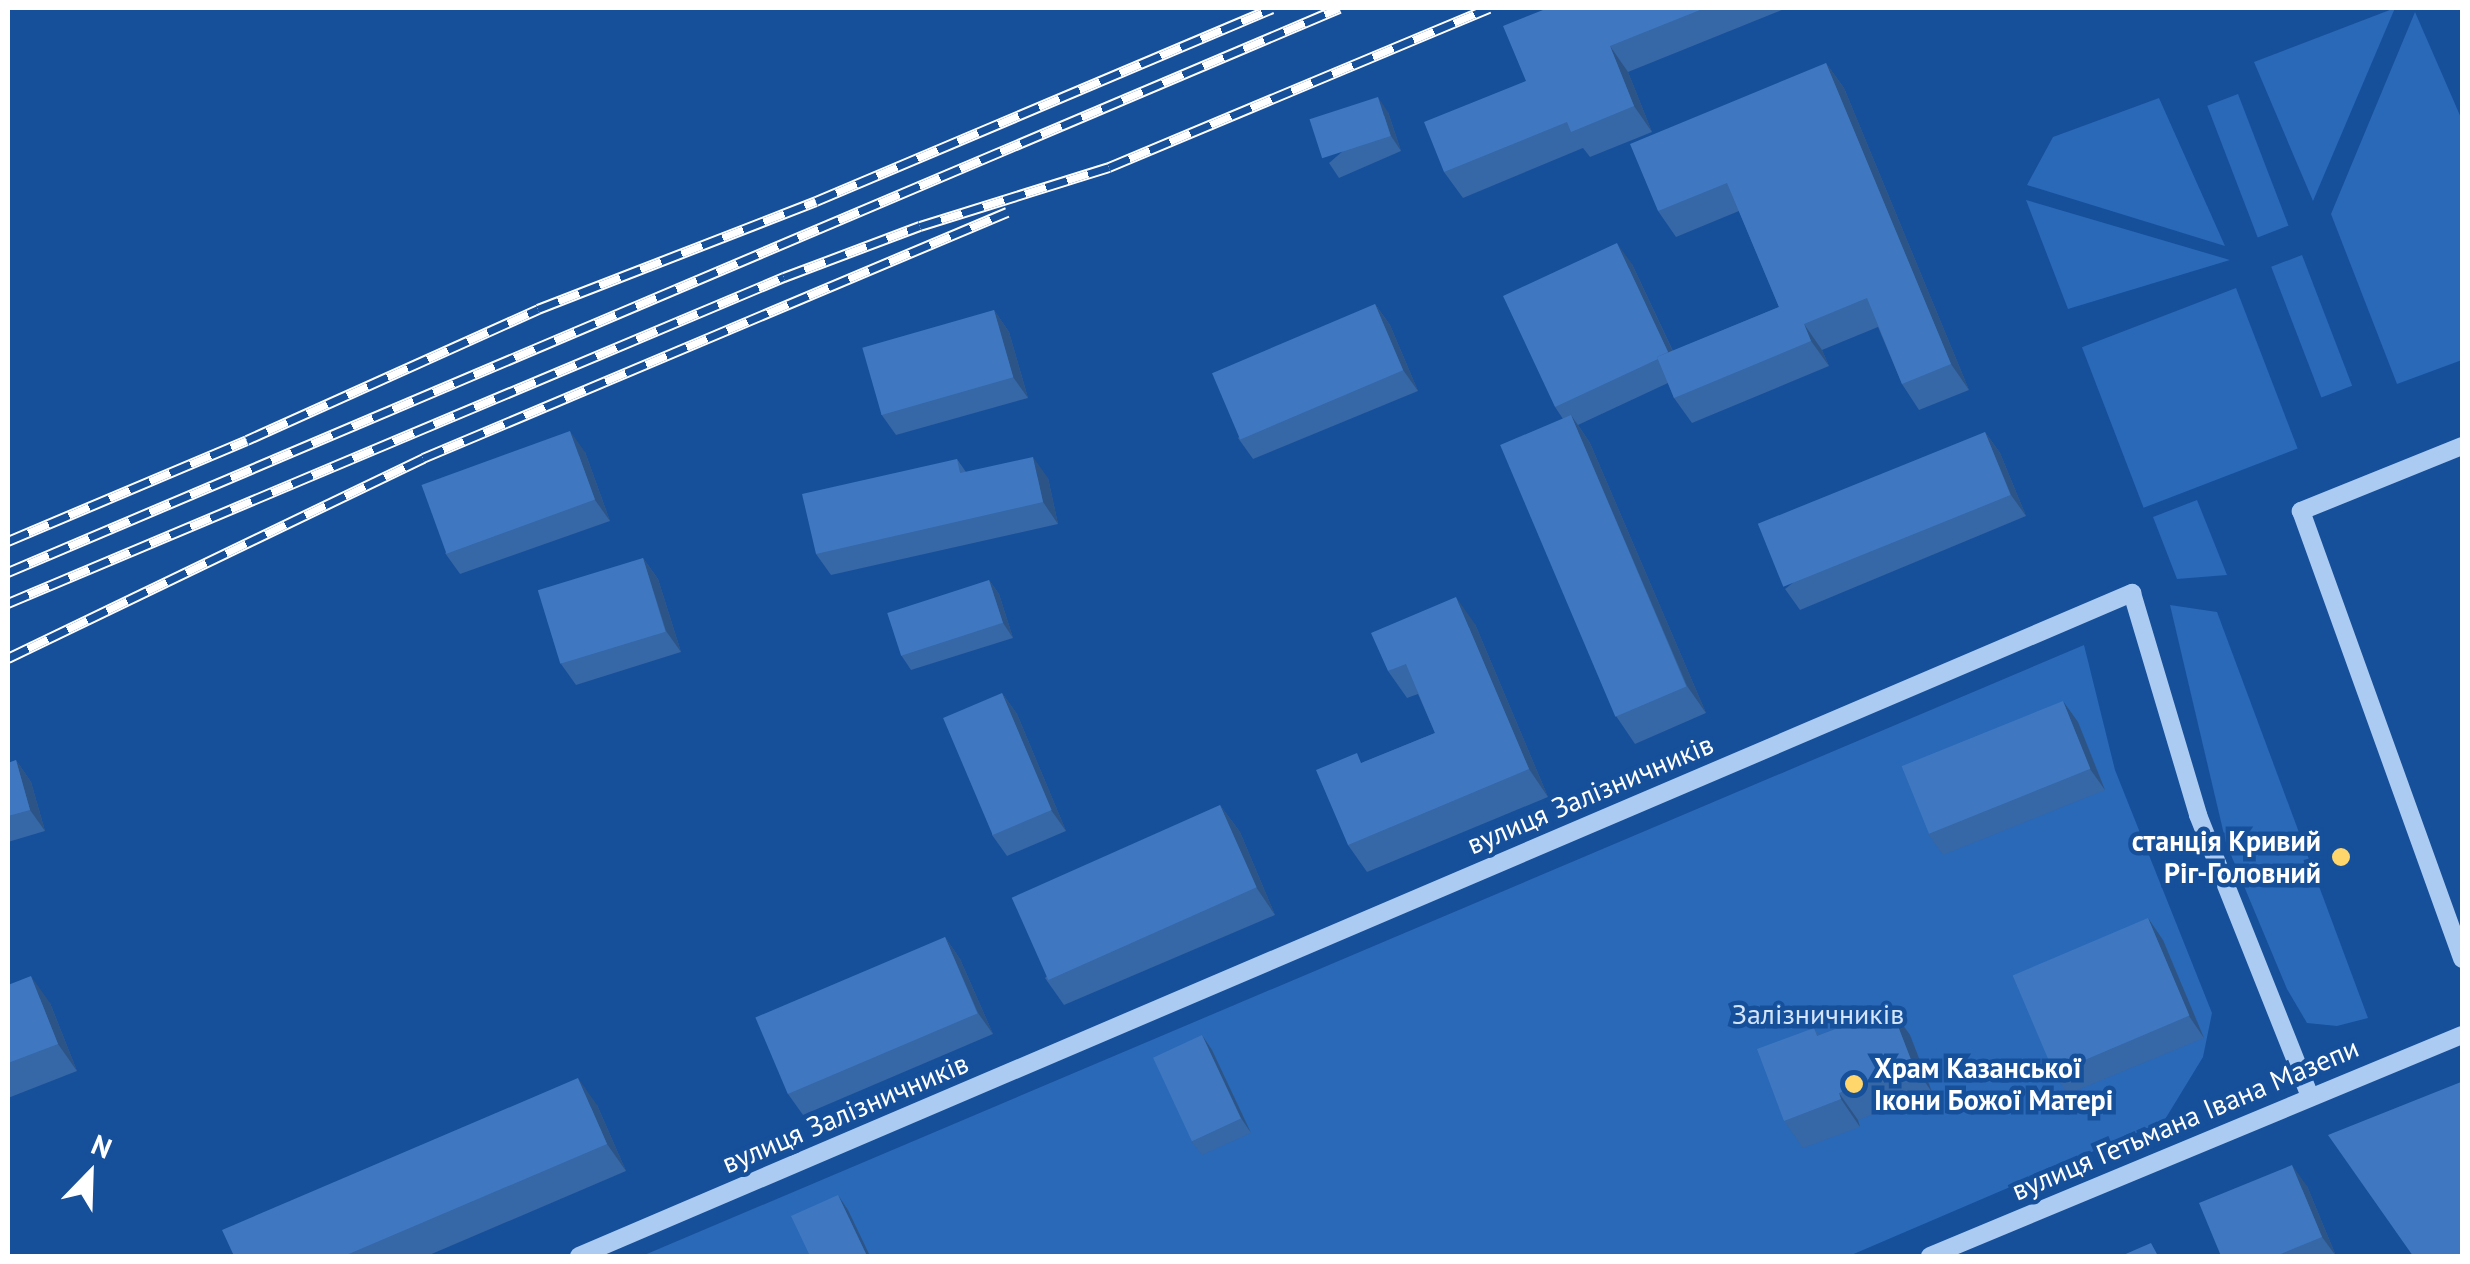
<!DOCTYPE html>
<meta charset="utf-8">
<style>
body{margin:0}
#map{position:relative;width:2470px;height:1264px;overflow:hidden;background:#164f9a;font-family:"PT Sans",sans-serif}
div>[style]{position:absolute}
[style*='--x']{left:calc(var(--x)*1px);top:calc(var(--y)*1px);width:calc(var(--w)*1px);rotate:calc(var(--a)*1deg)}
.green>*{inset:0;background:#2969b8;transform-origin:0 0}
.minor>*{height:18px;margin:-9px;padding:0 9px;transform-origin:9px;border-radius:9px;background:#abcbf2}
.rail>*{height:11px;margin-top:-5.5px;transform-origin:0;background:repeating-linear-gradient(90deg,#164f9a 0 22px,#fff 0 44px);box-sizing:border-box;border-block:2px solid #fff}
.wall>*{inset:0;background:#3667a6}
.shaded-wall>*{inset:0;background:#2c5487}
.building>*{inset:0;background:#3f78c1;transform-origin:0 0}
.dots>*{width:28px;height:28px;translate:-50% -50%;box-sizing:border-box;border:5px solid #164f9a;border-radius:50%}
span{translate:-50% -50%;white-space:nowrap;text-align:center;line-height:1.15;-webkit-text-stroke:9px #164f9a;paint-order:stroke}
.street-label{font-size:28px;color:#fff}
.poi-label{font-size:28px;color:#fff;font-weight:700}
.right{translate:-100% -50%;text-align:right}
.left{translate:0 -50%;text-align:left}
.park-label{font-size:28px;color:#d3e5fc}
.frame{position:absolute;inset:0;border:10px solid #fff;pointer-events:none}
.north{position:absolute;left:40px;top:1124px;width:100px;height:100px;-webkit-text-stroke:8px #164f9a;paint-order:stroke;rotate:23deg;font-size:28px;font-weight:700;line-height:40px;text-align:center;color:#fff}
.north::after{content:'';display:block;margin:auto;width:35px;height:45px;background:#fff;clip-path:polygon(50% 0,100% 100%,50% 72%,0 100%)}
</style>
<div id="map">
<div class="green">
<i style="clip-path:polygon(2395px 8px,2313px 201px,2254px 62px)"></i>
<i style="clip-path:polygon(2415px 12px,2462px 120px,2462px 360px,2397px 384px,2331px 214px)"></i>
<i style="left:2238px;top:94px;width:141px;height:33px;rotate:69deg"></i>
<i style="clip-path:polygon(2159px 98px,2225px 246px,2027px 185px,2053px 137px)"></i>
<i style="clip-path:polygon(2026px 200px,2230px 260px,2068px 309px)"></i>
<i style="left:2302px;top:255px;width:140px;height:33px;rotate:69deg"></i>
<i style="left:2236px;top:288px;width:172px;height:165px;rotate:69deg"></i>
<i style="clip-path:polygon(2197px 500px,2227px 575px,2177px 579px,2153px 517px)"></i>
<i style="clip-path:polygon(2170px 605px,2217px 612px,2368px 1018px,2337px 1026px,2307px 1023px,2287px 989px,2226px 843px)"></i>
<i style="clip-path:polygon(2084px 645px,2115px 770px,2212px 1013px,2203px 1057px,2164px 1121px,1849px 1256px,642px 1256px)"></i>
</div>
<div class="minor">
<i style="--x:2462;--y:446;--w:174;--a:158"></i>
<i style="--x:2301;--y:511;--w:476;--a:70.2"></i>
<i style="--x:579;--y:1256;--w:1689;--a:-23.12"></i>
<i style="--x:2132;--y:593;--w:232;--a:73.4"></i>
<i style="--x:2198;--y:815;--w:302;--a:68.3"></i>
<i style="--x:1930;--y:1256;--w:576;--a:-22.56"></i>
</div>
<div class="rail">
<i style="--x:8;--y:541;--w:259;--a:-22.9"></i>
<i style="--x:247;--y:440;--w:319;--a:-24.2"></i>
<i style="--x:538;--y:309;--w:298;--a:-21.2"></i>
<i style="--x:816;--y:201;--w:495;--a:-22.9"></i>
<i style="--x:8;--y:572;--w:1446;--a:-22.96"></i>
<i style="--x:8;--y:603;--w:842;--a:-22.79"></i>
<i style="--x:784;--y:277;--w:145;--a:-20.6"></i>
<i style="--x:920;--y:226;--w:198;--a:-17.3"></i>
<i style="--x:1109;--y:167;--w:412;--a:-22.7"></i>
<i style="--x:8;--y:658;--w:461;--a:-25.7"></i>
<i style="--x:423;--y:458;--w:634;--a:-22.84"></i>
</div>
<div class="wall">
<i style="clip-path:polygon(1548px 8px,1787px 8px,1628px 72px,1652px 132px,1590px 157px,1583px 148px,1463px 198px,1444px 172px,1526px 81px)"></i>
<i style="clip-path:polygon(1826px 63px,1844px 88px,1969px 390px,1919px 410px,1902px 384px,1878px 327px,1822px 350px,1829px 366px,1692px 423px,1674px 398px,1668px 383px,1578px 425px,1590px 443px,1706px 713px,1635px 744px,1616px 716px,1563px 419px,1555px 407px,1632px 264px,1673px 351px,1779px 307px,1739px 211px,1676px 237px,1658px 211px)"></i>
<i style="clip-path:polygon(1388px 112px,1401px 151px,1339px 178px,1329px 163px)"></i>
<i style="clip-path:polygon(1375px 304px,1390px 325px,1418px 391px,1253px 459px,1238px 438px)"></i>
<i style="clip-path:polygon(994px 310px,1009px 332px,1028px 398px,896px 435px,881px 414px)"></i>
<i style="clip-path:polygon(1985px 432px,2000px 453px,2026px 516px,1800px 610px,1785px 589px)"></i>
<i style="clip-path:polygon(585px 452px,610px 521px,460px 574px,445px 553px)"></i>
<i style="clip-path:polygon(957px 459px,966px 472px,1048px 478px,1058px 524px,831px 575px,816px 554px)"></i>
<i style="clip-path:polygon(643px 558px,658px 579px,681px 652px,576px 685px,561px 664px)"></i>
<i style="clip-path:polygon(989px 580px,999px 594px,1013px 638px,911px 670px,901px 655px)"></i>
<i style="clip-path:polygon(1475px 624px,1548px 797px,1367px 872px,1348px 845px,1364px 762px,1435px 733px,1418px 694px,1407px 698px,1388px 671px)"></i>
<i style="clip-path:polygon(1002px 693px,1017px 714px,1066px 831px,1007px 856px,992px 835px)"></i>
<i style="clip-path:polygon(2078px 722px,2105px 790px,1943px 855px,1928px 834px)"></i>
<i style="clip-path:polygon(16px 760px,31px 782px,45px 831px,8px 842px,8px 763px)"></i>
<i style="clip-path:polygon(1220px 805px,1240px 832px,1275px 915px,1064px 1005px,1045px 978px)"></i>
<i style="clip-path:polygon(945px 937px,960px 959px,993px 1034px,803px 1115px,788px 1094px)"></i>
<i style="clip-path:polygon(2163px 940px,2204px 1038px,2068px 1094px,2053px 1073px)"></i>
<i style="clip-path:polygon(8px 985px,50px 1003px,77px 1071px,8px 1098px)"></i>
<i style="clip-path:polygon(1891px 1008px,1910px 1035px,1932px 1092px,1858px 1120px,1860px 1127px,1803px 1148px,1784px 1121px,1814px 1028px,1819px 1035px)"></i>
<i style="clip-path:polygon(1202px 1035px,1212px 1050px,1251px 1133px,1202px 1155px,1191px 1141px)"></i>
<i style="clip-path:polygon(597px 1105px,626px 1171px,427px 1256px,234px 1256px)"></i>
<i style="clip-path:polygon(2307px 1186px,2336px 1256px,2221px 1256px)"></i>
</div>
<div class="shaded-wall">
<i style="clip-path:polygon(1610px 46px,1628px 72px,1652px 132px,1634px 106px)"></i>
<i style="clip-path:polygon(1826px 63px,1844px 88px,1969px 390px,1951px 364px)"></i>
<i style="clip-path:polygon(1378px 97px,1388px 112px,1401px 151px,1391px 136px)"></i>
<i style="clip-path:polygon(1617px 243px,1632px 264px,1684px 375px,1669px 354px)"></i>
<i style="clip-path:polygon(1375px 304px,1390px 325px,1418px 391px,1403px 370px)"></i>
<i style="clip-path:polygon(994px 310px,1009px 332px,1028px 398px,1013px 377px)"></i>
<i style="clip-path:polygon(1804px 324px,1822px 350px,1829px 366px,1811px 341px)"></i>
<i style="clip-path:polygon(1571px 415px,1590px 443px,1706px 713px,1687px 686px)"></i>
<i style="clip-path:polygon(570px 431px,585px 452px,610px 521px,595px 500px)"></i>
<i style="clip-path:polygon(1985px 432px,2000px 453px,2026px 516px,2011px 495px)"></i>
<i style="clip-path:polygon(1033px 457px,1048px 478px,1058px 524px,1043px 502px)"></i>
<i style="clip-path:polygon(643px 558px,658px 579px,681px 652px,666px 631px)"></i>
<i style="clip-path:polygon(989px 580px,999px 594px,1013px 638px,1003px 623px)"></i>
<i style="clip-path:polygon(1456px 597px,1475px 624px,1548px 797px,1529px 769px)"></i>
<i style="clip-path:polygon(1002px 693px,1017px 714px,1066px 831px,1051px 810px)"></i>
<i style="clip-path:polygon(2063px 701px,2078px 722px,2105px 790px,2090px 769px)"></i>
<i style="clip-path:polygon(16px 760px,31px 782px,45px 831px,30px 810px)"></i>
<i style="clip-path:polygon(1220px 805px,1240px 832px,1275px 915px,1256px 887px)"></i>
<i style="clip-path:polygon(2148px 918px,2163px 940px,2204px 1038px,2189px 1016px)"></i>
<i style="clip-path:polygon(945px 937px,960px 959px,993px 1034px,978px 1013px)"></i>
<i style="clip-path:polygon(31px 976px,50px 1003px,77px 1071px,58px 1044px)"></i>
<i style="clip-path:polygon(1891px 1008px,1910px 1035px,1932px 1092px,1913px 1065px)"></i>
<i style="clip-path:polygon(1202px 1035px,1212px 1050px,1251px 1133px,1241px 1118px)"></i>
<i style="clip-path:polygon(578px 1078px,597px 1105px,626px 1171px,607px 1144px)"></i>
<i style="clip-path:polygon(1839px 1093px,1858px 1120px,1860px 1127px,1841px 1099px)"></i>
<i style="clip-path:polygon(2292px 1165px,2307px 1186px,2336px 1256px,2322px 1237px)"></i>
<i style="clip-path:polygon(838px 1195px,848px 1210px,870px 1256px,867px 1256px)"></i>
</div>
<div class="building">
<i style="clip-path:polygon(1548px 8px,1705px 8px,1610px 46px,1634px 106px,1571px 132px,1567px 122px,1444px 172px,1424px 122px,1526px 81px,1503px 26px)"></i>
<i style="clip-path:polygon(1826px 63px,1951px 364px,1902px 384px,1867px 298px,1804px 324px,1811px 341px,1674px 398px,1657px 357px,1779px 307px,1727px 183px,1658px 211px,1630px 144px)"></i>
<i style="left:1378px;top:97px;width:41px;height:72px;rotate:72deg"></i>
<i style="clip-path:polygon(1617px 243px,1668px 352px,1657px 357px,1658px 359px,1555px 407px,1503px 296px)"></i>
<i style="left:1375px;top:304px;width:72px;height:177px;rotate:67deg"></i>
<i style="left:994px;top:310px;width:70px;height:137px;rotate:74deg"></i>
<i style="left:1571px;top:415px;width:295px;height:77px;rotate:67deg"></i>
<i style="left:570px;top:431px;width:73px;height:158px;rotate:70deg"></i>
<i style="left:1985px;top:432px;width:68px;height:245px;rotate:68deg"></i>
<i style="clip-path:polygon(1033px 457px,1043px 502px,816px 554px,802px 494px,957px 459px,960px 473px)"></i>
<i style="left:643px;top:558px;width:77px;height:110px;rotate:73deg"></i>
<i style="left:989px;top:580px;width:45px;height:107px;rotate:72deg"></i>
<i style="clip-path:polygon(1456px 597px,1529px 769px,1348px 845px,1316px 770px,1357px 753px,1361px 763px,1435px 733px,1406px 664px,1388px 671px,1371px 633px)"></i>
<i style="left:1002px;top:693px;width:127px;height:64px;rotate:67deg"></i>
<i style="left:2063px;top:701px;width:73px;height:174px;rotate:68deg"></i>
<i style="clip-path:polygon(16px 760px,30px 810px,8px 816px,8px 763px)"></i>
<i style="left:1220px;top:805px;width:90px;height:228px;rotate:66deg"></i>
<i style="left:2148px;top:918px;width:106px;height:147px;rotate:67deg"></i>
<i style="left:945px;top:937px;width:83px;height:206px;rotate:67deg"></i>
<i style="clip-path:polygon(31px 976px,58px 1044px,8px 1063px,8px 985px)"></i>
<i style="clip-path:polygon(1891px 1008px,1913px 1065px,1839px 1093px,1841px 1099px,1784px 1121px,1757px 1049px,1814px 1028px,1817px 1036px)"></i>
<i style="left:1202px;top:1035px;width:92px;height:54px;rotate:65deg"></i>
<i style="clip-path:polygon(578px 1078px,607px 1144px,344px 1256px,234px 1256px,222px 1230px)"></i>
<i style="clip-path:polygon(2461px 1082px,2462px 1090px,2462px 1256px,2413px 1256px,2328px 1135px)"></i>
<i style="clip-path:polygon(2292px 1165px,2322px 1237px,2276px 1256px,2221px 1256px,2199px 1203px)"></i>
<i style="clip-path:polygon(838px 1195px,867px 1256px,810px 1256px,791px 1216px)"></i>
<i style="clip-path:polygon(2151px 1243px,2158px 1256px,2121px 1256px)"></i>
</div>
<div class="dots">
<i style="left:2341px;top:857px;background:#ffd66c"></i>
<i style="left:1854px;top:1084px;background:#ffd66c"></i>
</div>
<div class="street-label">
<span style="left:1590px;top:794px;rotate:-23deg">вулиця Залізничників</span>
<span style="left:845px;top:1113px;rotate:-23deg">вулиця Залізничників</span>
<span style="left:2185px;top:1119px;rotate:-23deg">вулиця Гетьмана Івана Мазепи</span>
</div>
<div class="poi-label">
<span class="right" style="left:2321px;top:857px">станція Кривий<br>Ріг-Головний</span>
<span class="left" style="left:1874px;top:1084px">Храм Казанської<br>Ікони Божої Матері</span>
</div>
<div class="park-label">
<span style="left:1818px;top:1014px">Залізничників</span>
</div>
<div class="frame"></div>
<div class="north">N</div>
</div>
